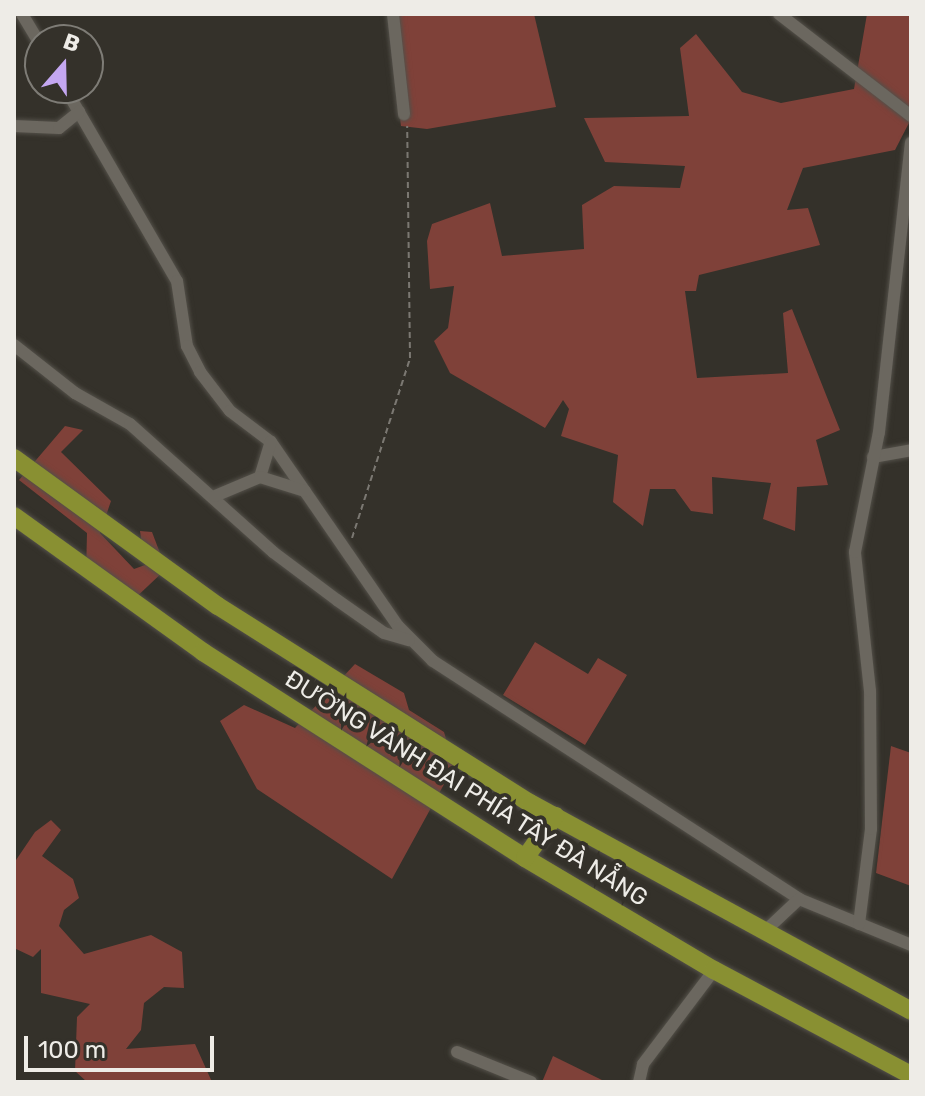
<!DOCTYPE html>
<meta charset="utf-8">
<style>
body{margin:0}
#map{position:relative;width:925px;height:1096px;overflow:hidden;background:#34312a;font-family:Rubik,sans-serif}
div>[style]{position:absolute}
[style*='--x']{left:calc(var(--x)*1px);top:calc(var(--y)*1px);width:calc(var(--w)*1px);rotate:calc(var(--a)*1deg)}
.green>*{inset:0;background:#7f4139}
.path>*{height:2px;margin-top:-1px;transform-origin:0;background:repeating-linear-gradient(90deg,#7b7872 0 6px,transparent 0 10px)}
.roads{filter:drop-shadow(0 0 2px #535049) drop-shadow(0 0 2px #535049)}
.minor>*{height:12px;margin:-6px;padding:0 6px;transform-origin:6px;border-radius:6px;background:#6b675f}
.primary>*{height:18px;margin:-9px;padding:0 9px;transform-origin:9px;border-radius:9px;background:#899032}
span{translate:-50% -50%;white-space:nowrap;text-align:center;line-height:1.15;-webkit-text-stroke:8px #34312a;paint-order:stroke}
.street-label{font-size:24px;color:#eeece7}
.frame{position:absolute;inset:0;border:16px solid #eeece7;pointer-events:none}
.north{position:absolute;left:24px;top:24px;width:80px;height:80px;box-sizing:border-box;background:#34312a;border:2px solid #7e7c76;border-radius:50%;rotate:20deg;font-size:22px;font-weight:700;line-height:32px;text-align:center;color:#eeece7}
.north::after{content:'';display:block;margin:auto;width:28px;height:36px;background:#c4a7f1;clip-path:polygon(50% 0,100% 100%,50% 72%,0 100%)}
.scale{position:absolute;left:24px;top:1036px;width:190px;height:36px;box-sizing:border-box;border:4px solid #eeece7;border-top:0;padding-left:10px;font-size:24px;line-height:28px;white-space:nowrap;color:#eeece7;-webkit-text-stroke:6px #34312a;paint-order:stroke}
</style>
<div id="map">
<div class="green">
<i style="clip-path:polygon(388px 14px,534px 14px,556px 107px,427px 129px,401px 126px)"></i>
<i style="clip-path:polygon(867px 14px,911px 14px,911px 119px,895px 150px,803px 168px,787px 210px,808px 208px,820px 245px,699px 275px,696px 291px,685px 291px,697px 378px,788px 373px,783px 313px,792px 309px,840px 430px,816px 440px,828px 485px,797px 487px,795px 531px,763px 519px,771px 483px,712px 477px,713px 514px,691px 511px,675px 489px,650px 489px,643px 526px,613px 502px,618px 455px,561px 436px,569px 409px,563px 400px,545px 428px,450px 373px,434px 341px,448px 328px,454px 286px,430px 289px,427px 241px,432px 224px,490px 203px,502px 256px,584px 249px,582px 205px,614px 186px,680px 188px,685px 166px,605px 162px,584px 118px,689px 116px,680px 48px,696px 34px,742px 92px,781px 103px,854px 89px)"></i>
<i style="clip-path:polygon(65px 426px,83px 430px,61px 452px,111px 501px,100px 533px,134px 569px,145px 565px,140px 531px,152px 532px,166px 569px,130px 603px,86px 572px,87px 533px,19px 480px)"></i>
<i style="clip-path:polygon(535px 642px,588px 674px,598px 658px,627px 675px,585px 745px,503px 695px)"></i>
<i style="clip-path:polygon(355px 664px,404px 693px,409px 710px,444px 732px,454px 766px,392px 879px,257px 789px,220px 721px,244px 705px,295px 728px)"></i>
<i style="clip-path:polygon(891px 746px,911px 753px,911px 886px,876px 873px)"></i>
<i style="clip-path:polygon(51px 820px,61px 830px,42px 856px,73px 879px,79px 898px,64px 910px,59px 926px,84px 954px,151px 935px,182px 952px,184px 988px,164px 987px,144px 1003px,141px 1030px,126px 1049px,195px 1044px,212px 1082px,87px 1082px,75px 1071px,77px 1017px,90px 1004px,41px 993px,41px 949px,33px 957px,14px 948px,14px 863px,35px 832px)"></i>
<i style="clip-path:polygon(553px 1056px,606px 1082px,542px 1082px)"></i>
</div>
<div class="path">
<i style="--x:352;--y:538;--w:189;--a:-72.1"></i>
<i style="--x:410;--y:358;--w:232;--a:-90.7"></i>
</div>
<div class="roads">
<div class="minor">
<i style="--x:22;--y:14;--w:35;--a:59"></i>
<i style="--x:393;--y:14;--w:101;--a:83.7"></i>
<i style="--x:779;--y:14;--w:167;--a:37.7"></i>
<i style="--x:65;--y:88;--w:223;--a:59.9"></i>
<i style="--x:177;--y:281;--w:66;--a:81.3"></i>
<i style="--x:187;--y:346;--w:29;--a:63"></i>
<i style="--x:200;--y:372;--w:49;--a:52.4"></i>
<i style="--x:230;--y:411;--w:51;--a:37.1"></i>
<i style="--x:271;--y:442;--w:224;--a:55.4"></i>
<i style="--x:398;--y:626;--w:49;--a:45"></i>
<i style="--x:433;--y:661;--w:437;--a:33"></i>
<i style="--x:799;--y:899;--w:121;--a:22.3"></i>
<i style="--x:14;--y:126;--w:45;--a:2.5"></i>
<i style="--x:59;--y:128;--w:26;--a:-39"></i>
<i style="--x:14;--y:345;--w:78;--a:38.2"></i>
<i style="--x:75;--y:393;--w:63;--a:29.4"></i>
<i style="--x:130;--y:424;--w:192;--a:41.8"></i>
<i style="--x:273;--y:552;--w:80;--a:36.9"></i>
<i style="--x:337;--y:600;--w:57;--a:35.1"></i>
<i style="--x:384;--y:633;--w:26;--a:16"></i>
<i style="--x:873;--y:457;--w:39;--a:-10"></i>
<i style="--x:260;--y:477;--w:37;--a:-73"></i>
<i style="--x:215;--y:496;--w:49;--a:-22.9"></i>
<i style="--x:260;--y:477;--w:47;--a:17.3"></i>
<i style="--x:859;--y:924;--w:96;--a:-82.8"></i>
<i style="--x:871;--y:829;--w:138;--a:-90.4"></i>
<i style="--x:870;--y:691;--w:140;--a:-96.2"></i>
<i style="--x:855;--y:552;--w:122;--a:-78.7"></i>
<i style="--x:879;--y:432;--w:291;--a:-83.7"></i>
<i style="--x:765;--y:931;--w:47;--a:-43.3"></i>
<i style="--x:457;--y:1052;--w:80;--a:22.1"></i>
<i style="--x:639;--y:1082;--w:18;--a:-77"></i>
<i style="--x:643;--y:1064;--w:118;--a:-52.9"></i>
</div>
<div class="primary">
<i style="--x:14;--y:458;--w:252;--a:36"></i>
<i style="--x:218;--y:606;--w:369;--a:32.3"></i>
<i style="--x:530;--y:803;--w:434;--a:28.6"></i>
<i style="--x:14;--y:516;--w:233;--a:35.7"></i>
<i style="--x:203;--y:652;--w:382;--a:32.6"></i>
<i style="--x:525;--y:858;--w:220;--a:30.7"></i>
<i style="--x:714;--y:970;--w:223;--a:28.1"></i>
<i style="--x:525;--y:858;--w:52;--a:-54.5"></i>
</div>
</div>
<div class="street-label">
<span style="left:466px;top:789px;rotate:32deg">ĐƯỜNG VÀNH ĐAI PHÍA TÂY ĐÀ NẴNG</span>
</div>
<div class="frame"></div>
<div class="north">B</div>
<div class="scale">100 m</div>
</div>
